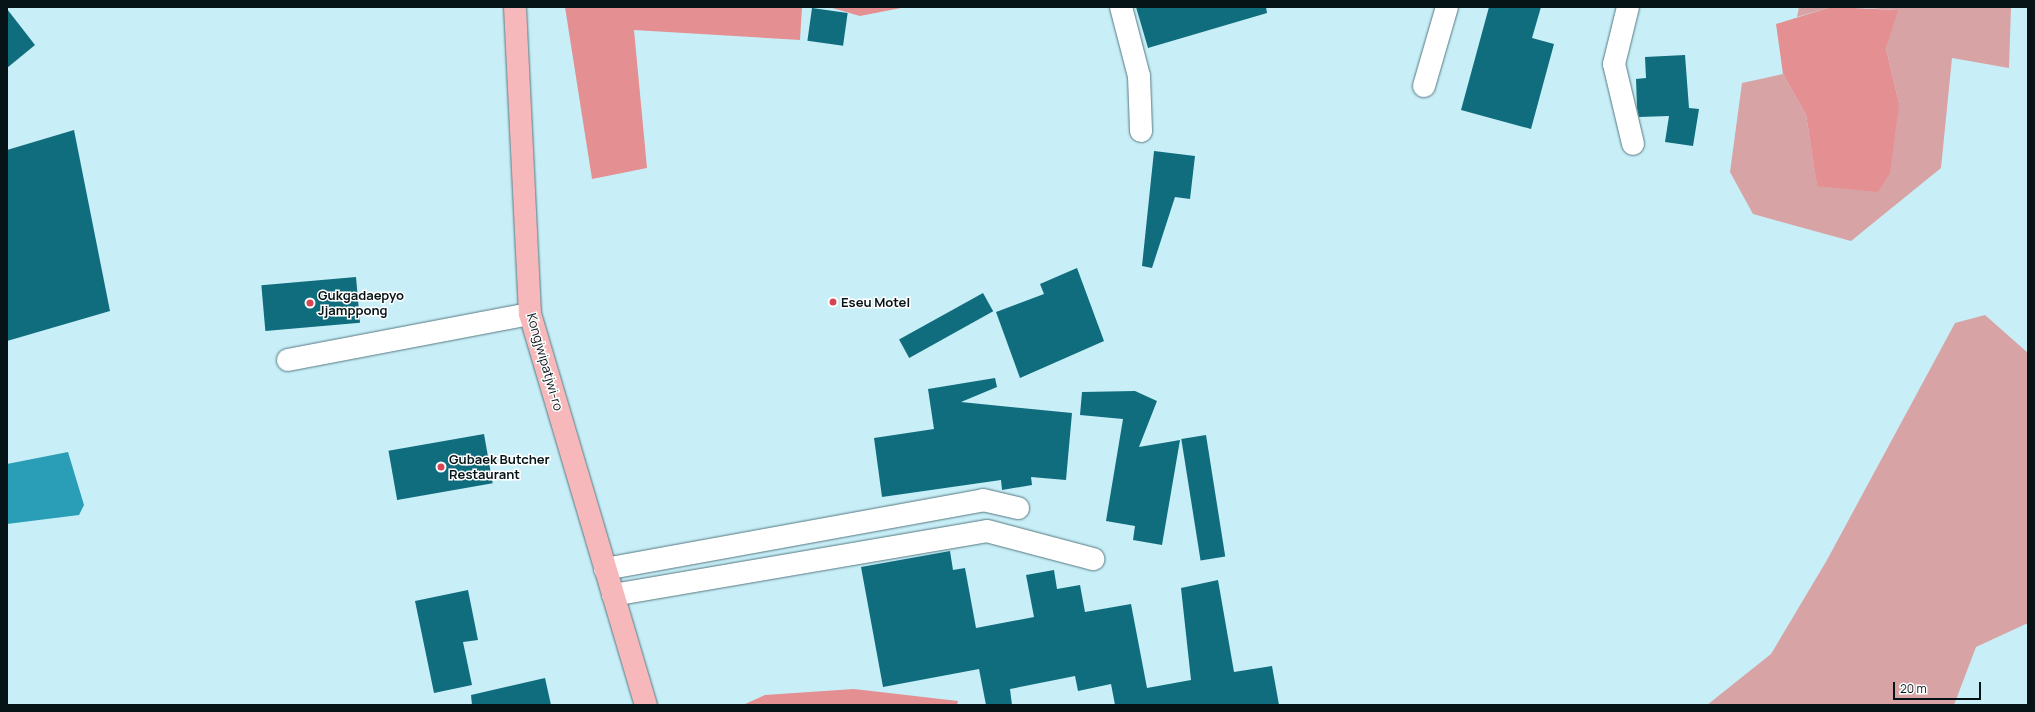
<!DOCTYPE html>
<style>
body{margin:0}
#map{position:relative;width:2035px;height:712px;overflow:hidden;background:#c8eef7;font-family:Manrope,sans-serif}
div>[style]{position:absolute}
[style*='--x']{left:calc(var(--x)*1px);top:calc(var(--y)*1px);width:calc(var(--w)*1px);rotate:calc(var(--a)*1deg)}
.green>*{inset:0;background:#d8a3a4}
.forest>*{inset:0;background:#e48f92}
.water>*{inset:0;background:#2a9eb6}
.building>*{inset:0;background:#106d7e;transform-origin:0 0}
.roads{filter:drop-shadow(0 0 1px #567981) drop-shadow(0 0 1px #567981)}
.minor>*{height:22px;margin:-11px;padding:0 11px;transform-origin:11px;border-radius:11px;background:#fff}
.major>*{height:22px;margin:-11px;padding:0 11px;transform-origin:11px;border-radius:11px;background:#f7b8bb}
.dots>*{width:11px;height:11px;translate:-50% -50%;box-sizing:border-box;border:2px solid #fff;border-radius:50%}
span{translate:-50% -50%;white-space:nowrap;text-align:center;line-height:1.15;-webkit-text-stroke:3px #fff;paint-order:stroke}
.poi-label{font-size:13px;color:#061417;font-weight:700}
.left{translate:0 -50%;text-align:left}
.street-label{font-size:13px;color:#061417}
.frame{position:absolute;inset:0;border:8px solid #061417;pointer-events:none}
.scale{position:absolute;left:1893px;top:682px;width:88px;height:18px;box-sizing:border-box;border:2px solid #061417;border-top:0;padding-left:5px;font-size:12px;line-height:14px;white-space:nowrap;color:#061417;-webkit-text-stroke:3px #fff;paint-order:stroke}
</style>
<div id="map">
<div class="green">
<i style="clip-path:polygon(1799px 7px,1831px 7px,1797px 17px)"></i>
<i style="clip-path:polygon(1852px 7px,2011px 7px,2009px 68px,1952px 58px,1941px 168px,1851px 241px,1753px 214px,1730px 172px,1742px 83px,1783px 74px,1806px 115px,1817px 185px,1899px 103px,1886px 49px,1897px 10px)"></i>
<i style="clip-path:polygon(1985px 315px,2028px 353px,2028px 623px,1976px 647px,1954px 705px,1707px 705px,1771px 654px,1827px 560px,1955px 323px)"></i>
</div>
<div class="forest">
<i style="clip-path:polygon(565px 7px,802px 7px,800px 40px,634px 30px,647px 168px,592px 179px)"></i>
<i style="clip-path:polygon(829px 7px,906px 7px,860px 16px)"></i>
<i style="clip-path:polygon(1831px 7px,1898px 10px,1886px 49px,1899px 103px,1890px 173px,1878px 192px,1817px 186px,1806px 115px,1783px 74px,1776px 24px)"></i>
<i style="clip-path:polygon(854px 689px,958px 701px,957px 705px,743px 705px,765px 695px)"></i>
</div>
<div class="water">
<i style="clip-path:polygon(68px 452px,84px 505px,79px 515px,7px 524px,7px 464px)"></i>
</div>
<div class="building">
<i style="clip-path:polygon(1136px 7px,1266px 7px,1267px 13px,1148px 48px)"></i>
<i style="clip-path:polygon(1489px 7px,1541px 7px,1532px 38px,1554px 44px,1531px 129px,1461px 110px)"></i>
<i style="left:812px;top:8px;width:36px;height:33px;rotate:8deg"></i>
<i style="clip-path:polygon(7px 9px,35px 45px,7px 68px)"></i>
<i style="clip-path:polygon(1685px 55px,1689px 108px,1699px 109px,1693px 146px,1665px 142px,1669px 116px,1639px 117px,1637px 108px,1636px 79px,1646px 78px,1645px 57px)"></i>
<i style="clip-path:polygon(74px 130px,110px 311px,7px 341px,7px 150px)"></i>
<i style="clip-path:polygon(1154px 151px,1195px 156px,1190px 199px,1175px 197px,1152px 268px,1142px 266px)"></i>
<i style="clip-path:polygon(1077px 268px,1104px 341px,1020px 378px,996px 312px,1044px 294px,1040px 284px)"></i>
<i style="left:356px;top:277px;width:46px;height:95px;rotate:85deg"></i>
<i style="left:983px;top:293px;width:21px;height:96px;rotate:61deg"></i>
<i style="clip-path:polygon(995px 378px,997px 387px,961px 402px,1072px 413px,1066px 480px,1031px 477px,1032px 485px,1002px 490px,1001px 480px,882px 497px,874px 438px,934px 429px,928px 389px)"></i>
<i style="clip-path:polygon(1135px 391px,1157px 401px,1139px 447px,1180px 440px,1162px 545px,1133px 540px,1135px 526px,1106px 521px,1123px 419px,1080px 415px,1082px 392px)"></i>
<i style="left:484px;top:434px;width:50px;height:97px;rotate:80deg"></i>
<i style="left:1206px;top:435px;width:123px;height:25px;rotate:81deg"></i>
<i style="clip-path:polygon(950px 551px,953px 570px,965px 568px,976px 628px,1034px 617px,1026px 575px,1054px 570px,1057px 589px,1080px 585px,1085px 612px,1131px 604px,1147px 688px,1191px 680px,1181px 588px,1218px 580px,1234px 672px,1272px 666px,1279px 705px,1115px 705px,1111px 684px,1078px 691px,1075px 676px,1010px 689px,1012px 705px,986px 705px,979px 669px,883px 687px,861px 567px)"></i>
<i style="clip-path:polygon(468px 590px,478px 640px,463px 642px,472px 685px,434px 693px,415px 601px)"></i>
<i style="clip-path:polygon(545px 678px,551px 705px,472px 705px,471px 695px)"></i>
</div>
<div class="roads">
<div class="minor">
<i style="--x:1121;--y:7;--w:71;--a:75.4"></i>
<i style="--x:1139;--y:76;--w:55;--a:87.9"></i>
<i style="--x:1628;--y:7;--w:59;--a:103.8"></i>
<i style="--x:1614;--y:64;--w:82;--a:76.6"></i>
<i style="--x:1424;--y:86;--w:82;--a:-73.8"></i>
<i style="--x:288;--y:360;--w:246;--a:-10.8"></i>
<i style="--x:605;--y:569;--w:384;--a:-10.3"></i>
<i style="--x:983;--y:500;--w:36;--a:13"></i>
<i style="--x:613;--y:595;--w:379;--a:-9.7"></i>
<i style="--x:987;--y:531;--w:110;--a:14.8"></i>
</div>
<div class="major">
<i style="--x:515;--y:7;--w:307;--a:87.2"></i>
<i style="--x:530;--y:314;--w:408;--a:73.5"></i>
</div>
</div>
<div class="dots">
<i style="left:833px;top:302px;background:#d54556"></i>
<i style="left:310px;top:303px;background:#d54556"></i>
<i style="left:441px;top:467px;background:#d54556"></i>
</div>
<div class="poi-label">
<span class="left" style="left:318px;top:303px">Gukgadaepyo<br>Jjamppong</span>
<span class="left" style="left:841px;top:302px">Eseu Motel</span>
<span class="left" style="left:449px;top:467px">Gubaek Butcher<br>Restaurant</span>
</div>
<div class="street-label">
<span style="left:545px;top:362px;rotate:74deg">Kongjwipatjwi-ro</span>
</div>
<div class="frame"></div>
<div class="scale">20 m</div>
</div>
